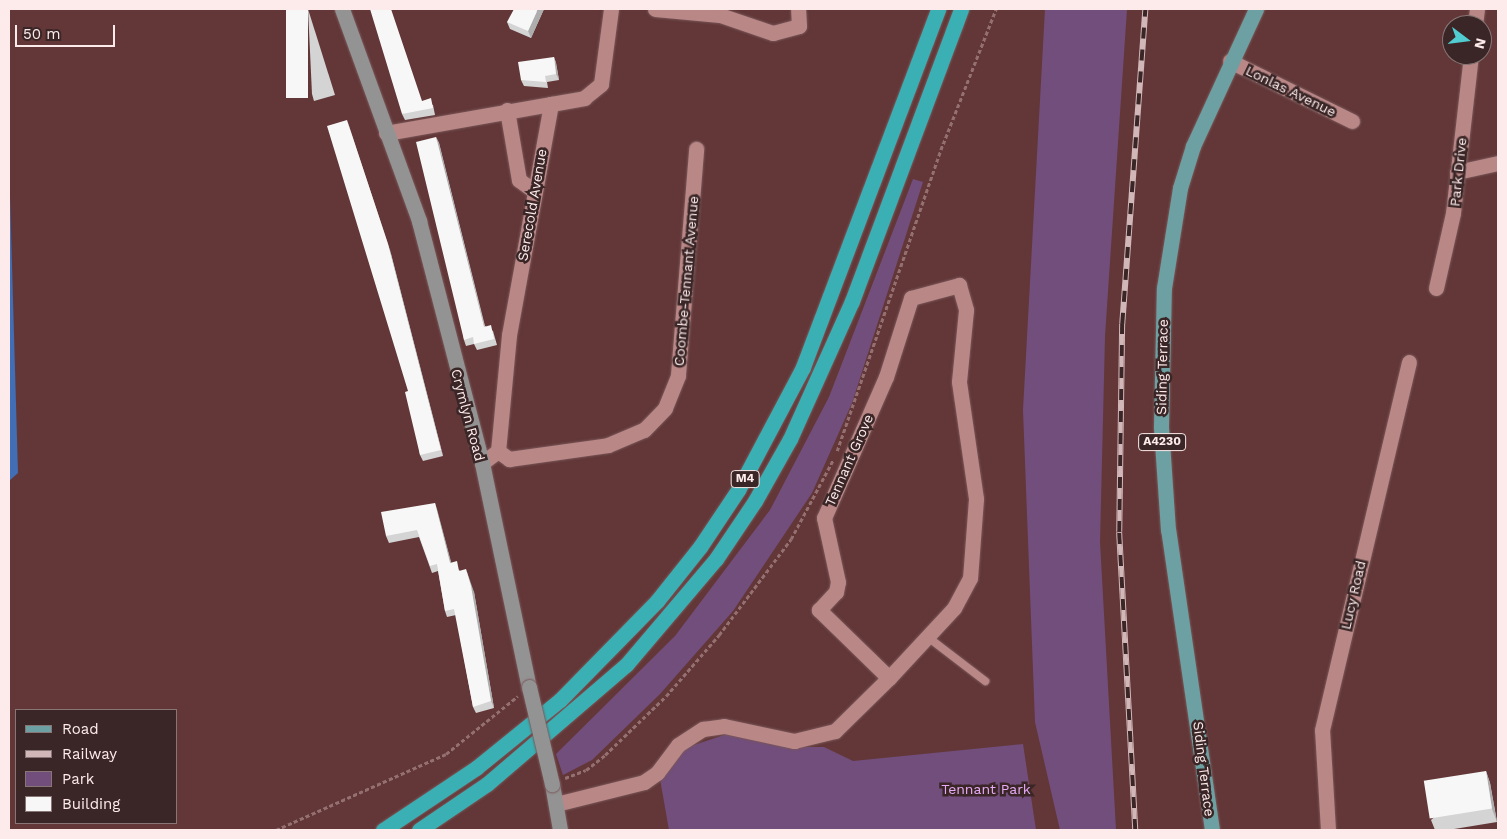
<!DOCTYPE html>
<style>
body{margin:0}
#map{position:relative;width:1507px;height:839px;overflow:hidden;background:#633738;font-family:"Work Sans",sans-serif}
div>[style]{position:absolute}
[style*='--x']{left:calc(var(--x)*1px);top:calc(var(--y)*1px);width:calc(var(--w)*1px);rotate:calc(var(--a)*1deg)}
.green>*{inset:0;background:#724e7c}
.water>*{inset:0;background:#416eb4}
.path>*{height:2.5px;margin-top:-1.25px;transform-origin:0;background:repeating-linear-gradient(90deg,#947071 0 4px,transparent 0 6.5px)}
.roads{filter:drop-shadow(0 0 1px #795758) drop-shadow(0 0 1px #795758)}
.lane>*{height:8px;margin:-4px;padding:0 4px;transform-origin:4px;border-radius:4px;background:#ba8787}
.street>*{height:15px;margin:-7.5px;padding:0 7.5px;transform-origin:7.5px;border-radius:7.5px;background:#ba8787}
.secondary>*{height:15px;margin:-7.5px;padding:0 7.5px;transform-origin:7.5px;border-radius:7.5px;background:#949394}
.primary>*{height:15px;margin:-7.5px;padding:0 7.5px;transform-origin:7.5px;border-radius:7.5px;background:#6da0a2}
.highway>*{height:15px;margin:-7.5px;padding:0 7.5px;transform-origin:7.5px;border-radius:7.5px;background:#3ab0b4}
.rail>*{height:5.5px;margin-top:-2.75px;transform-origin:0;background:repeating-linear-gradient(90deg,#3a2626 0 11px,#d1b7b8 0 22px);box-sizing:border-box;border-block:1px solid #d1b7b8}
.bridges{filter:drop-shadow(0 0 1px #795758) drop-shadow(0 0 1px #795758)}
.secondary-bridge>*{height:15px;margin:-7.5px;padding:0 7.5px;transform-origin:7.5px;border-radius:7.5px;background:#949394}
.wall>*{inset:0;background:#d4d4d4}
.shaded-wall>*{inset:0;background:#adadad}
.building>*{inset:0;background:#f7f7f7;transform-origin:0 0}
span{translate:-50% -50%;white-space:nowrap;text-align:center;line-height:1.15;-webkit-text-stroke:5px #3a2626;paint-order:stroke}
.shield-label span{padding:1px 4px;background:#3a2626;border:1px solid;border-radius:4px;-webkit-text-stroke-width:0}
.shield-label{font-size:12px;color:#fdebeb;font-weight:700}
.street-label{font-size:14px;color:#fdebeb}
.park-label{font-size:14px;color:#e7abf7}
.frame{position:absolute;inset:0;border:10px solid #fdebeb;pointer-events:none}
.legend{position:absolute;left:15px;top:709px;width:162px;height:115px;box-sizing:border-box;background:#3a2626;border:1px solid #887575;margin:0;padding:6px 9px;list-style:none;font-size:15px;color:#fdebeb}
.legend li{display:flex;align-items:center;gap:10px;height:25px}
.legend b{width:25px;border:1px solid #887575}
.north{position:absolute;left:1442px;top:15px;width:50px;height:50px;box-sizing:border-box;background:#3a2626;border:1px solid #887575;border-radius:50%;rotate:105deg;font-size:14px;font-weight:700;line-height:20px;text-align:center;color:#fdebeb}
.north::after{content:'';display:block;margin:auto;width:18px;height:22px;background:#51ccd1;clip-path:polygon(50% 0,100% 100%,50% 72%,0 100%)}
.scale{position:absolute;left:15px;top:25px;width:100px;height:22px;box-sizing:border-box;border:2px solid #fdebeb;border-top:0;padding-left:6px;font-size:15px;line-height:18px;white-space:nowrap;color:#fdebeb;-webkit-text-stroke:4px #3a2626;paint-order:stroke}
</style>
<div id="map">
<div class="green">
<i style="clip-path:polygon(1045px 9px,1127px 9px,1105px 336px,1100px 542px,1116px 830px,1060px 830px,1035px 722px,1023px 410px)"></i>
<i style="clip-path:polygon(913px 179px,923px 182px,852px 403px,812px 493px,733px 611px,660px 694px,592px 760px,563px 775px,556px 754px,675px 636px,770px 510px,829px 397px)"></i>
<i style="clip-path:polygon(727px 734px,789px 747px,824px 747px,853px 761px,1023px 744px,1036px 830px,669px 830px,660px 779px,685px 748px)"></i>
</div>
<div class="water">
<i style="clip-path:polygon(9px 161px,18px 473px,9px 481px)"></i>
</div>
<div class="path">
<i style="--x:837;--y:451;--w:325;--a:-71"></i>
<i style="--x:943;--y:144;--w:145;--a:-68.6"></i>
<i style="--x:565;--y:778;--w:22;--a:-21"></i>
<i style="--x:586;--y:770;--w:24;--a:-38"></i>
<i style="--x:605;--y:755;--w:85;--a:-44"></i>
<i style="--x:666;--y:696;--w:81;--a:-49"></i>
<i style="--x:719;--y:635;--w:120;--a:-53.1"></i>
<i style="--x:791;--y:539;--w:89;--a:-62"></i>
<i style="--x:276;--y:830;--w:186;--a:-24.1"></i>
<i style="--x:446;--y:754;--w:92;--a:-38.9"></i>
</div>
<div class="roads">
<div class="lane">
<i style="--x:929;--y:638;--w:71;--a:37.5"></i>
</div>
<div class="street">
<i style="--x:655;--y:9;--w:65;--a:5.3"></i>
<i style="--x:720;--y:15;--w:56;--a:18.8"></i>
<i style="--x:773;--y:33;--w:27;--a:-15"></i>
<i style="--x:799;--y:26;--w:17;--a:-93"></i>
<i style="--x:1475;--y:25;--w:16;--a:-83"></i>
<i style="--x:1230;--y:61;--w:136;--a:26.2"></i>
<i style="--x:551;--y:104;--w:34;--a:-10"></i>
<i style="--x:584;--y:98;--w:22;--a:-39"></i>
<i style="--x:601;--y:84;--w:76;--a:-82.4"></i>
<i style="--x:507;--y:110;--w:71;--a:80.3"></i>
<i style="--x:519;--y:180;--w:19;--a:36"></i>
<i style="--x:386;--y:133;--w:168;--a:-10"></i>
<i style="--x:551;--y:104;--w:235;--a:100.3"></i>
<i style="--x:509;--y:335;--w:117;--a:95.4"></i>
<i style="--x:498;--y:451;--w:20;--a:143"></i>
<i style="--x:1457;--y:172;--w:42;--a:-12.4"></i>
<i style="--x:959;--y:285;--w:26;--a:74"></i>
<i style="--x:966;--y:310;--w:72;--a:95.6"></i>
<i style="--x:959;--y:382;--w:118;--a:81.7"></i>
<i style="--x:976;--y:499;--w:79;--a:94.3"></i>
<i style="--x:970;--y:578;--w:34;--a:118"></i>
<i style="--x:954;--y:608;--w:96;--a:132.9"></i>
<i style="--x:889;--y:678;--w:98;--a:-135.8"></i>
<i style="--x:819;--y:610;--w:25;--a:-47"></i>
<i style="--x:836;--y:592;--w:10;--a:-79"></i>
<i style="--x:838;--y:582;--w:66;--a:-102.3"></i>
<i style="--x:824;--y:518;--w:154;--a:-66.3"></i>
<i style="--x:886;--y:377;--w:83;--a:-72.4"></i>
<i style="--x:911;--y:298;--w:50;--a:-15.2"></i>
<i style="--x:1436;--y:288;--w:77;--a:-77.2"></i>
<i style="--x:1453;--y:213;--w:159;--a:-83.5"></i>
<i style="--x:498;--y:451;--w:14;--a:36"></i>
<i style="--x:509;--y:459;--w:100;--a:-8"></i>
<i style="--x:608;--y:445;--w:39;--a:-23"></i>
<i style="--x:644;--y:430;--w:30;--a:-46"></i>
<i style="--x:665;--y:408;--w:35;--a:-68"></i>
<i style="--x:678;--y:375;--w:227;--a:-85.4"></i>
<i style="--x:556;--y:804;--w:91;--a:-14"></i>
<i style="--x:644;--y:782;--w:16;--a:-35"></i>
<i style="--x:657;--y:773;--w:35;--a:-53"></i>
<i style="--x:678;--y:745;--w:30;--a:-33"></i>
<i style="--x:703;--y:729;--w:21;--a:-8"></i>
<i style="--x:724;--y:726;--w:72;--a:12.1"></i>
<i style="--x:794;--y:741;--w:42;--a:-13.7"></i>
<i style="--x:835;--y:731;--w:76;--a:-44.5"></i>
<i style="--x:1328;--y:830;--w:100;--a:-93.4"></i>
<i style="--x:1322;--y:730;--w:378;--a:-76.7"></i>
</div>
<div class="secondary">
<i style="--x:342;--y:9;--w:226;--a:70"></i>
<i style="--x:419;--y:221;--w:250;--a:75.4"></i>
<i style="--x:482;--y:463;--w:229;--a:78.2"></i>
<i style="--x:552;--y:784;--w:47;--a:80.1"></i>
</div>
<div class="primary">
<i style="--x:1212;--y:830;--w:303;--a:-98.3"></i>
<i style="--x:1168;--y:530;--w:104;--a:-93.9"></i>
<i style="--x:1161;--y:426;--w:138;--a:-88.8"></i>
<i style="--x:1164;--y:288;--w:101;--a:-80.9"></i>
<i style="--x:1180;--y:188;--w:44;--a:-72.8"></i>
<i style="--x:1193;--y:146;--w:151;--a:-65.3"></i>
</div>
<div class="highway">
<i style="--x:383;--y:830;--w:112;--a:-33.7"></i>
<i style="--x:476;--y:768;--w:108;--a:-39"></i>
<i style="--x:560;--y:700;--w:139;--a:-45.6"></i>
<i style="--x:657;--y:601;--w:69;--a:-51.5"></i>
<i style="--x:700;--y:547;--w:69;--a:-56.3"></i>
<i style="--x:738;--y:490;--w:139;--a:-62.1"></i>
<i style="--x:803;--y:367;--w:383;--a:-69.3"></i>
<i style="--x:419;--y:830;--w:82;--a:-34.1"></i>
<i style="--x:487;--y:784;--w:183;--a:-40.6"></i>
<i style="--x:626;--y:665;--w:139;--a:-49.7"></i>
<i style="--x:716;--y:559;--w:70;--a:-56.1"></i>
<i style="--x:755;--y:501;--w:71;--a:-60.6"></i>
<i style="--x:790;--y:439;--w:151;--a:-65.8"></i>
<i style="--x:852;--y:301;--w:312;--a:-69.5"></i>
</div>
</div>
<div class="rail">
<i style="--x:1135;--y:830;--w:298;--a:-93.1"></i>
<i style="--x:1119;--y:532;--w:208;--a:-89.2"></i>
<i style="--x:1122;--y:324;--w:316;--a:-85.8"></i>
</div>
<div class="bridges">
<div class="secondary-bridge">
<i style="--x:529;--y:687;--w:100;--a:76.7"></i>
</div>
</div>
<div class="wall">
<i style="clip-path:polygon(308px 9px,335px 95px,314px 101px,312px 94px)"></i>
<i style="clip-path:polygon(544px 9px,531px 38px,510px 29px,507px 22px)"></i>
<i style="clip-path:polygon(554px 57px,556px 63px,559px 80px,547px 82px,548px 88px,524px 86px,521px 80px)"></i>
<i style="clip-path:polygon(422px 101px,433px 105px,435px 115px,405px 120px,402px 114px)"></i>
<i style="clip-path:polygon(436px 137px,439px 143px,485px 326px,493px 331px,497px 345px,477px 350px,474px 344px,466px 346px,464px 340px)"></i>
<i style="clip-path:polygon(390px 250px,443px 456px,423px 461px,420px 455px)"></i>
<i style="clip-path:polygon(435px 503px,451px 563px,460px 571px,474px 592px,494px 708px,476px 713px,473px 707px,456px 615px,447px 617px,445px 611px,438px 571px,432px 573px,419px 537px,389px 543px,386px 536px)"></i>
<i style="clip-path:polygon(1486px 771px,1490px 783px,1497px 822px,1448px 830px,1435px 830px,1431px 820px)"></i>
</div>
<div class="shaded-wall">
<i style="clip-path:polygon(538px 9px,544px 9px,531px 38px,528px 31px)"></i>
<i style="clip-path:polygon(554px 57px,556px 63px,559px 80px,556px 74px)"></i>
<i style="clip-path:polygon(347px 120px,390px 250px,443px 456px,441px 450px)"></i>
<i style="clip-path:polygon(436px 137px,439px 143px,486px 333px,484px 327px)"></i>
<i style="clip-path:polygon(435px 503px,437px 509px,453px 569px,450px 563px)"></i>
<i style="clip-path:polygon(466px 569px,474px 592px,494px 708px,491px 701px)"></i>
<i style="clip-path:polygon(1486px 771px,1490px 783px,1497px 822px,1492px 809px)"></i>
</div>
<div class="building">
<i style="left:286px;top:9px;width:22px;height:89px"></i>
<i style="clip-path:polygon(370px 9px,391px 9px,422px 101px,431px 98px,433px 108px,402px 114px)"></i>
<i style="clip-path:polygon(514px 9px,538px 9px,528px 31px,507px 22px)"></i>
<i style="clip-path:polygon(554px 57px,556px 74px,545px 76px,546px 82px,521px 80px,518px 62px)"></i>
<i style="clip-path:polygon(347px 120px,388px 244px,441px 450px,420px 455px,405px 392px,408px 391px,327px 126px)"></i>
<i style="clip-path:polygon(436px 137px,484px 327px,491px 325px,494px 339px,474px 344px,473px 337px,464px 340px,416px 142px)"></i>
<i style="clip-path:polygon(435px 503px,450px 563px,457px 561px,459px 571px,466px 569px,471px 586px,491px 701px,473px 707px,454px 609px,445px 611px,437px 564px,430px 566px,417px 530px,386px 536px,381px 512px)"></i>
<i style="left:1486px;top:771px;width:38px;height:63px;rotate:81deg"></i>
</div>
<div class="shield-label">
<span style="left:1162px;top:442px">A4230</span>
<span style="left:745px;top:479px">M4</span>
</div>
<div class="street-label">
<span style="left:1291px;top:91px;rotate:26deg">Lonlas Avenue</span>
<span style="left:1458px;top:172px;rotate:-84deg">Park Drive</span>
<span style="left:532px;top:205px;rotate:-80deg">Serecold Avenue</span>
<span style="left:686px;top:281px;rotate:-85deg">Coombe-Tennant Avenue</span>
<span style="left:1162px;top:367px;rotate:-89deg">Siding Terrace</span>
<span style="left:468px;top:415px;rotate:75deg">Crymlyn Road</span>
<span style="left:849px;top:460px;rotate:-66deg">Tennant Grove</span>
<span style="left:1353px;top:595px;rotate:-77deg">Lucy Road</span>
<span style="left:1204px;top:769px;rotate:83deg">Siding Terrace</span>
</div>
<div class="park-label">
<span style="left:986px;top:789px">Tennant Park</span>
</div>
<div class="frame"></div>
<ul class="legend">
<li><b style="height:6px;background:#6da0a2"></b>Road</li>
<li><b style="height:6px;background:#d1b7b8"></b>Railway</li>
<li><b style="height:14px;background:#724e7c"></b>Park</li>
<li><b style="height:14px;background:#f7f7f7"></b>Building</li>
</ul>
<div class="north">N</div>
<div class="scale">50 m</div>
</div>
